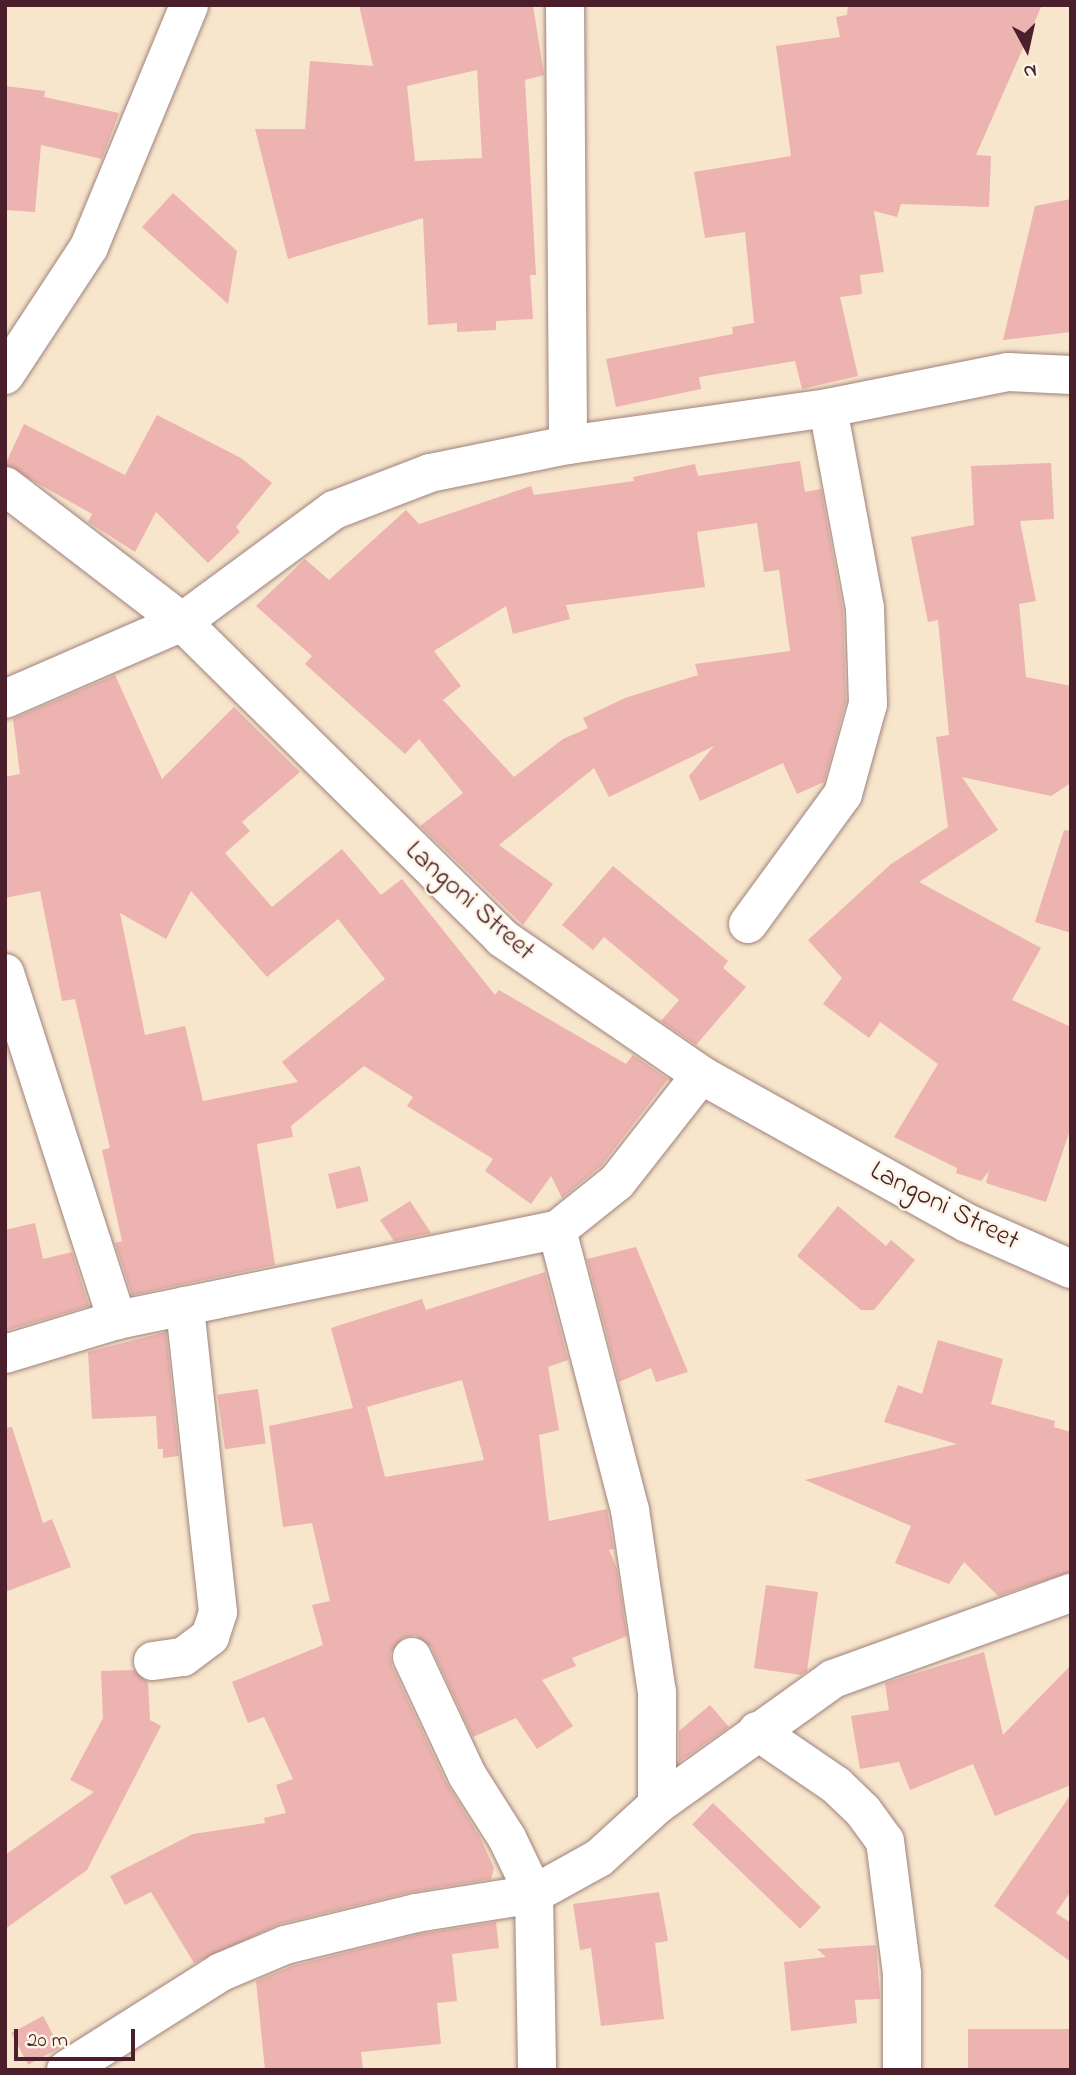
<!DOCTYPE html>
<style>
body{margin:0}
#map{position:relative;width:1076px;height:2075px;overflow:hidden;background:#f7e5cc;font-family:"Indie Flower",sans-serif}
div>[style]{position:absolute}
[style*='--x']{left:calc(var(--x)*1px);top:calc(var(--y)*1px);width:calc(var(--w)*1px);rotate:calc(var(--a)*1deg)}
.building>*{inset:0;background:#edb3b0;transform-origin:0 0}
.roads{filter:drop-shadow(0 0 2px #a0827c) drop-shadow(0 0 2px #a0827c)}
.minor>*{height:38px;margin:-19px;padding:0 19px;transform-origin:19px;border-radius:19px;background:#fff}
span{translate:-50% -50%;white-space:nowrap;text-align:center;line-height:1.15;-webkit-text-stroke:5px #fcf5e5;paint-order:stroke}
.street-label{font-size:28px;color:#4a1f2b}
.frame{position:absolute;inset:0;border:7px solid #4a1f2b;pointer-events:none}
.north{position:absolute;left:992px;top:14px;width:70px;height:70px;-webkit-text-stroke:5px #fcf5e5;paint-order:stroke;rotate:172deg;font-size:19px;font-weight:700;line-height:28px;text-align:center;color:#4a1f2b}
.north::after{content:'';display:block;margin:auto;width:24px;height:32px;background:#4a1f2b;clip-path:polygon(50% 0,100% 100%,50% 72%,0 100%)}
.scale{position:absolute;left:14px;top:2029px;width:121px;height:32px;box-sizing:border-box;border:4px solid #4a1f2b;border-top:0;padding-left:9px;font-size:21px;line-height:24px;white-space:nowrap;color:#4a1f2b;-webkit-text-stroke:5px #fcf5e5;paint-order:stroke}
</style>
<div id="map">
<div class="building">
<i style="clip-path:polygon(evenodd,359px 5px,533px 5px,544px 75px,525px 80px,536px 275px,530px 275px,533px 319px,496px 321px,496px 330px,457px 332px,457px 323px,428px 325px,423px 218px,288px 259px,255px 129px,305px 129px,310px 61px,373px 66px,359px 5px,477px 70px,482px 158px,415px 161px,407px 86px,477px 70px)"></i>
<i style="clip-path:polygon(848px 5px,1042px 5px,976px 155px,991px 156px,989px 207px,901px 204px,897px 217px,874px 211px,884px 272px,860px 275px,862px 294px,840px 297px,858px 376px,802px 389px,795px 361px,699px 377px,701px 389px,616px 407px,606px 359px,733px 334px,732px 327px,754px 323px,745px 232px,705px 238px,694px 172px,791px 156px,776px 46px,840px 37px,836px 17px,847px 15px)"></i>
<i style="clip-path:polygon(5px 86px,45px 91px,44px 97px,119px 113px,102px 159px,41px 145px,35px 212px,5px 210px)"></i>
<i style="clip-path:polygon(173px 193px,237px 251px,228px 304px,142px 227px)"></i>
<i style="clip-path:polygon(1071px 199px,1071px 332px,1003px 340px,1035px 206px)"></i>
<i style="clip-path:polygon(157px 415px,241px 458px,272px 483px,236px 527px,240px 532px,208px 563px,156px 512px,135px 552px,88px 522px,92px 514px,5px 465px,24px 424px,125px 475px)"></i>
<i style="clip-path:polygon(evenodd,800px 461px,805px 492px,821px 489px,843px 610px,846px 701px,824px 782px,797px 794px,783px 763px,700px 801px,689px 776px,714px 746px,609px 797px,594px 768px,499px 845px,553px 884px,523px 925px,420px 826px,463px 793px,419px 739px,405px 754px,305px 664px,312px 656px,256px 606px,305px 559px,329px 580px,406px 510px,419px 524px,531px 486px,534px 495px,634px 481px,633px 477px,695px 464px,698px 476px,800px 461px,757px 523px,764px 572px,779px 570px,790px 651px,695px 664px,698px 675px,625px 698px,583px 718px,588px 728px,563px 739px,514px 777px,443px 700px,461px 686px,434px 651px,506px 606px,513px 634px,570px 619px,566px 605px,705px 587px,697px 532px,757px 523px)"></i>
<i style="clip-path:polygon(1051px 463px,1054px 519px,1020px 521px,1036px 601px,1019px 604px,1026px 677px,1071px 686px,1071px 783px,1051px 796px,962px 777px,998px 830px,919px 882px,1041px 948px,1012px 1000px,1071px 1027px,1071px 1127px,1046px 1202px,986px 1183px,989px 1171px,981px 1181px,956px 1173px,957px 1168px,894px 1137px,938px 1064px,880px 1022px,869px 1038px,823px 1004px,842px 978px,808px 940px,891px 864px,948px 827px,936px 737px,949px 735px,938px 620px,928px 622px,911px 537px,974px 525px,971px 466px)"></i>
<i style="clip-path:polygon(evenodd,115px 675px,162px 779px,234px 707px,300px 772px,242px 822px,250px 831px,225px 853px,272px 907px,342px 849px,381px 895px,402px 879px,495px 995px,499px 990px,626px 1064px,633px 1055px,668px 1079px,601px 1166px,562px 1198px,551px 1176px,531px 1204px,485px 1171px,493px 1159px,407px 1106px,413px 1097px,364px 1066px,291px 1126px,293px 1137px,257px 1144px,275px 1265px,132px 1295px,115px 1243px,122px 1241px,102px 1150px,110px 1148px,75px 999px,62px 1001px,40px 891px,5px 898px,5px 777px,20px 774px,13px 719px,115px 675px,191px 891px,267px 977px,338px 919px,385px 979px,282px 1062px,298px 1082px,203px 1101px,185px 1026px,145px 1035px,120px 913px,166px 939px,191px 891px)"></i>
<i style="clip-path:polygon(1064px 830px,1071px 831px,1071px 933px,1035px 922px)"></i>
<i style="clip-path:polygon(613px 866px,728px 961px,723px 968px,746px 987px,696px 1045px,661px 1021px,679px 1000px,604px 937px,593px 950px,562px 925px)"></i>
<i style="left:360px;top:1166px;width:36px;height:33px;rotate:76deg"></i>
<i style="clip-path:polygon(410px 1201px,431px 1233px,394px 1241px,380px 1220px)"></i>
<i style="clip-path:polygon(838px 1206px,886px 1246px,891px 1240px,915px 1260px,874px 1310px,861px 1310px,797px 1256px)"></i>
<i style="clip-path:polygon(35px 1223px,43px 1259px,72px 1252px,89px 1306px,5px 1331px,5px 1230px)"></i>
<i style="clip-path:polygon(636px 1247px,688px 1372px,656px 1382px,651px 1368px,619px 1382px,587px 1259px)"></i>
<i style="clip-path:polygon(evenodd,545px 1272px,568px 1360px,548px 1367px,559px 1430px,539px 1435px,549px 1521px,607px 1509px,614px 1549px,609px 1550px,617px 1569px,627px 1636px,572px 1658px,576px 1666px,542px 1680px,573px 1726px,537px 1749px,516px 1718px,473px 1737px,431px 1647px,415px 1635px,402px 1638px,390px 1654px,392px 1666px,447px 1784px,480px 1837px,494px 1868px,491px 1879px,411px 1892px,280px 1924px,194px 1963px,151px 1892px,125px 1905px,110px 1876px,193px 1834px,265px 1823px,264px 1818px,286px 1813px,276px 1785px,293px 1779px,264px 1717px,248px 1723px,232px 1682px,323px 1645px,312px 1605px,330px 1601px,312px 1523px,283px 1527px,269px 1426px,353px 1408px,331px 1328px,422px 1299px,426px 1310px,545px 1272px,462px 1380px,484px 1460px,385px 1477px,367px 1407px,462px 1380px)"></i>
<i style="clip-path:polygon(166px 1332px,179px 1456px,163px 1458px,163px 1449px,158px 1449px,156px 1416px,92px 1419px,88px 1352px)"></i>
<i style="clip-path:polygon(938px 1340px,1003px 1359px,991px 1404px,1055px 1421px,1054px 1427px,1071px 1432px,1071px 1572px,998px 1596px,964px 1562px,949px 1584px,895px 1563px,911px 1526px,805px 1480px,957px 1444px,884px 1422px,898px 1385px,922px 1394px)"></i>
<i style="left:258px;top:1389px;width:55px;height:41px;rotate:82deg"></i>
<i style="clip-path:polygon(12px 1427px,43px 1523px,52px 1519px,71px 1567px,5px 1592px,5px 1428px)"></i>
<i style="clip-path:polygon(766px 1585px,818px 1592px,807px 1671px,801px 1675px,754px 1668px)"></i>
<i style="clip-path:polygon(984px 1652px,1003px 1735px,1071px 1665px,1071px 1785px,995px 1816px,973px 1764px,910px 1790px,899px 1762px,860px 1769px,851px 1716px,889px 1710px,885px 1683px)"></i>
<i style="clip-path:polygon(134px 1670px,148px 1682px,150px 1720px,161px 1726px,87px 1870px,5px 1929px,5px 1855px,94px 1792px,70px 1780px,103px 1718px,101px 1671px)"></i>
<i style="clip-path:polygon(710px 1705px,729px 1727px,679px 1762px,679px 1731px)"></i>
<i style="clip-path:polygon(1071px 1794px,1071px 1891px,1056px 1913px,1071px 1923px,1071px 1962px,994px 1906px)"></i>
<i style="left:713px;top:1803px;width:150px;height:30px;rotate:44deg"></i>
<i style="clip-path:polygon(659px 1892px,668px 1941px,655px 1943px,664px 2019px,601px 2026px,591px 1948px,580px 1950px,573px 1904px)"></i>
<i style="clip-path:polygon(496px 1922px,499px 1948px,452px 1954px,457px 2001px,437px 2003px,441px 2044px,361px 2052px,363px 2070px,265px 2070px,256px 1981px,292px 1966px,420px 1934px)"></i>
<i style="clip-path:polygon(876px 1945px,880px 1999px,855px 2000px,857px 2023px,791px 2031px,784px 1962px,826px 1957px,817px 1949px)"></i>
<i style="left:43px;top:2016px;width:36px;height:36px;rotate:62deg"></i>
<i style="left:1071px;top:2029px;width:41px;height:103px;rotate:90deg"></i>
</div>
<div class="roads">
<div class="minor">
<i style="--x:565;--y:5;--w:440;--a:89.6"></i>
<i style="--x:5;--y:375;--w:153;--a:-56.7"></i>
<i style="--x:89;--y:247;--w:262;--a:-67.5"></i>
<i style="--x:5;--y:486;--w:223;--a:37.5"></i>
<i style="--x:182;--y:622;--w:450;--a:44.6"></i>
<i style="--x:502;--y:938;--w:242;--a:34.5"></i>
<i style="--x:701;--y:1075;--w:304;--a:29.1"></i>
<i style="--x:967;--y:1223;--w:114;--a:23.9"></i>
<i style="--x:5;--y:699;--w:193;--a:-23.5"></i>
<i style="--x:182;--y:622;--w:189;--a:-36.4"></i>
<i style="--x:334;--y:510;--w:103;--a:-21.1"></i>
<i style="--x:430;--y:473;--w:141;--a:-11.5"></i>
<i style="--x:568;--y:445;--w:263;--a:-8.1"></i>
<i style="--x:828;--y:408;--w:184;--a:-11.3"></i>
<i style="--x:1008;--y:372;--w:63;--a:2.7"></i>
<i style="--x:748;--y:924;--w:161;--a:-53.8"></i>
<i style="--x:843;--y:794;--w:93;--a:-74.5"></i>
<i style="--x:868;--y:704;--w:96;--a:-91.8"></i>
<i style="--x:865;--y:608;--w:203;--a:-100.5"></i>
<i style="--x:5;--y:973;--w:365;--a:72.1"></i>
<i style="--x:557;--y:1230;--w:289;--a:75.4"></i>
<i style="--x:630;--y:1510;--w:184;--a:81.6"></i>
<i style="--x:657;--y:1692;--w:113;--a:90"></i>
<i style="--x:5;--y:1354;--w:117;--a:-16.9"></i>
<i style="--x:117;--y:1320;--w:449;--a:-11.6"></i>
<i style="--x:557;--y:1230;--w:77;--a:-38.7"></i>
<i style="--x:617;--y:1182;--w:136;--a:-51.9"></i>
<i style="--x:412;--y:1657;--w:130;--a:65"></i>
<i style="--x:467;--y:1775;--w:75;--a:57.6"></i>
<i style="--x:507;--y:1838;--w:62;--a:64.3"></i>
<i style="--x:534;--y:1894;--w:176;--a:89"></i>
<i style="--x:153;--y:1661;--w:30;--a:-8"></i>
<i style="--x:183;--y:1657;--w:34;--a:-37"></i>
<i style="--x:210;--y:1637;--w:26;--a:-72"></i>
<i style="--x:218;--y:1612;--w:308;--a:-96.2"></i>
<i style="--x:757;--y:1731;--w:96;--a:34.4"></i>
<i style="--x:836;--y:1785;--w:37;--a:44"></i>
<i style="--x:863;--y:1811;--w:37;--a:54"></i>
<i style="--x:885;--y:1841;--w:133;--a:82.7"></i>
<i style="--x:902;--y:1973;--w:97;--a:90"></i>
<i style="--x:66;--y:2070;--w:183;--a:-32.3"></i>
<i style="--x:221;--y:1972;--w:69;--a:-22.9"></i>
<i style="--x:285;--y:1945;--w:135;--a:-13.7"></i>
<i style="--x:416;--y:1913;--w:120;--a:-9.1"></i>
<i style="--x:534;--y:1894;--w:74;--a:-29"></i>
<i style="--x:599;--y:1858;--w:79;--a:-42.4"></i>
<i style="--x:657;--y:1805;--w:216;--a:-35.6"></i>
<i style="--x:833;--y:1679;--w:253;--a:-19.9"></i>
</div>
</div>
<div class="street-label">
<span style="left:469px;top:902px;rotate:42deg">Langoni Street</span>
<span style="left:944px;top:1207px;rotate:27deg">Langoni Street</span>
</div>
<div class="frame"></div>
<div class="north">N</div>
<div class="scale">20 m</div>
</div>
